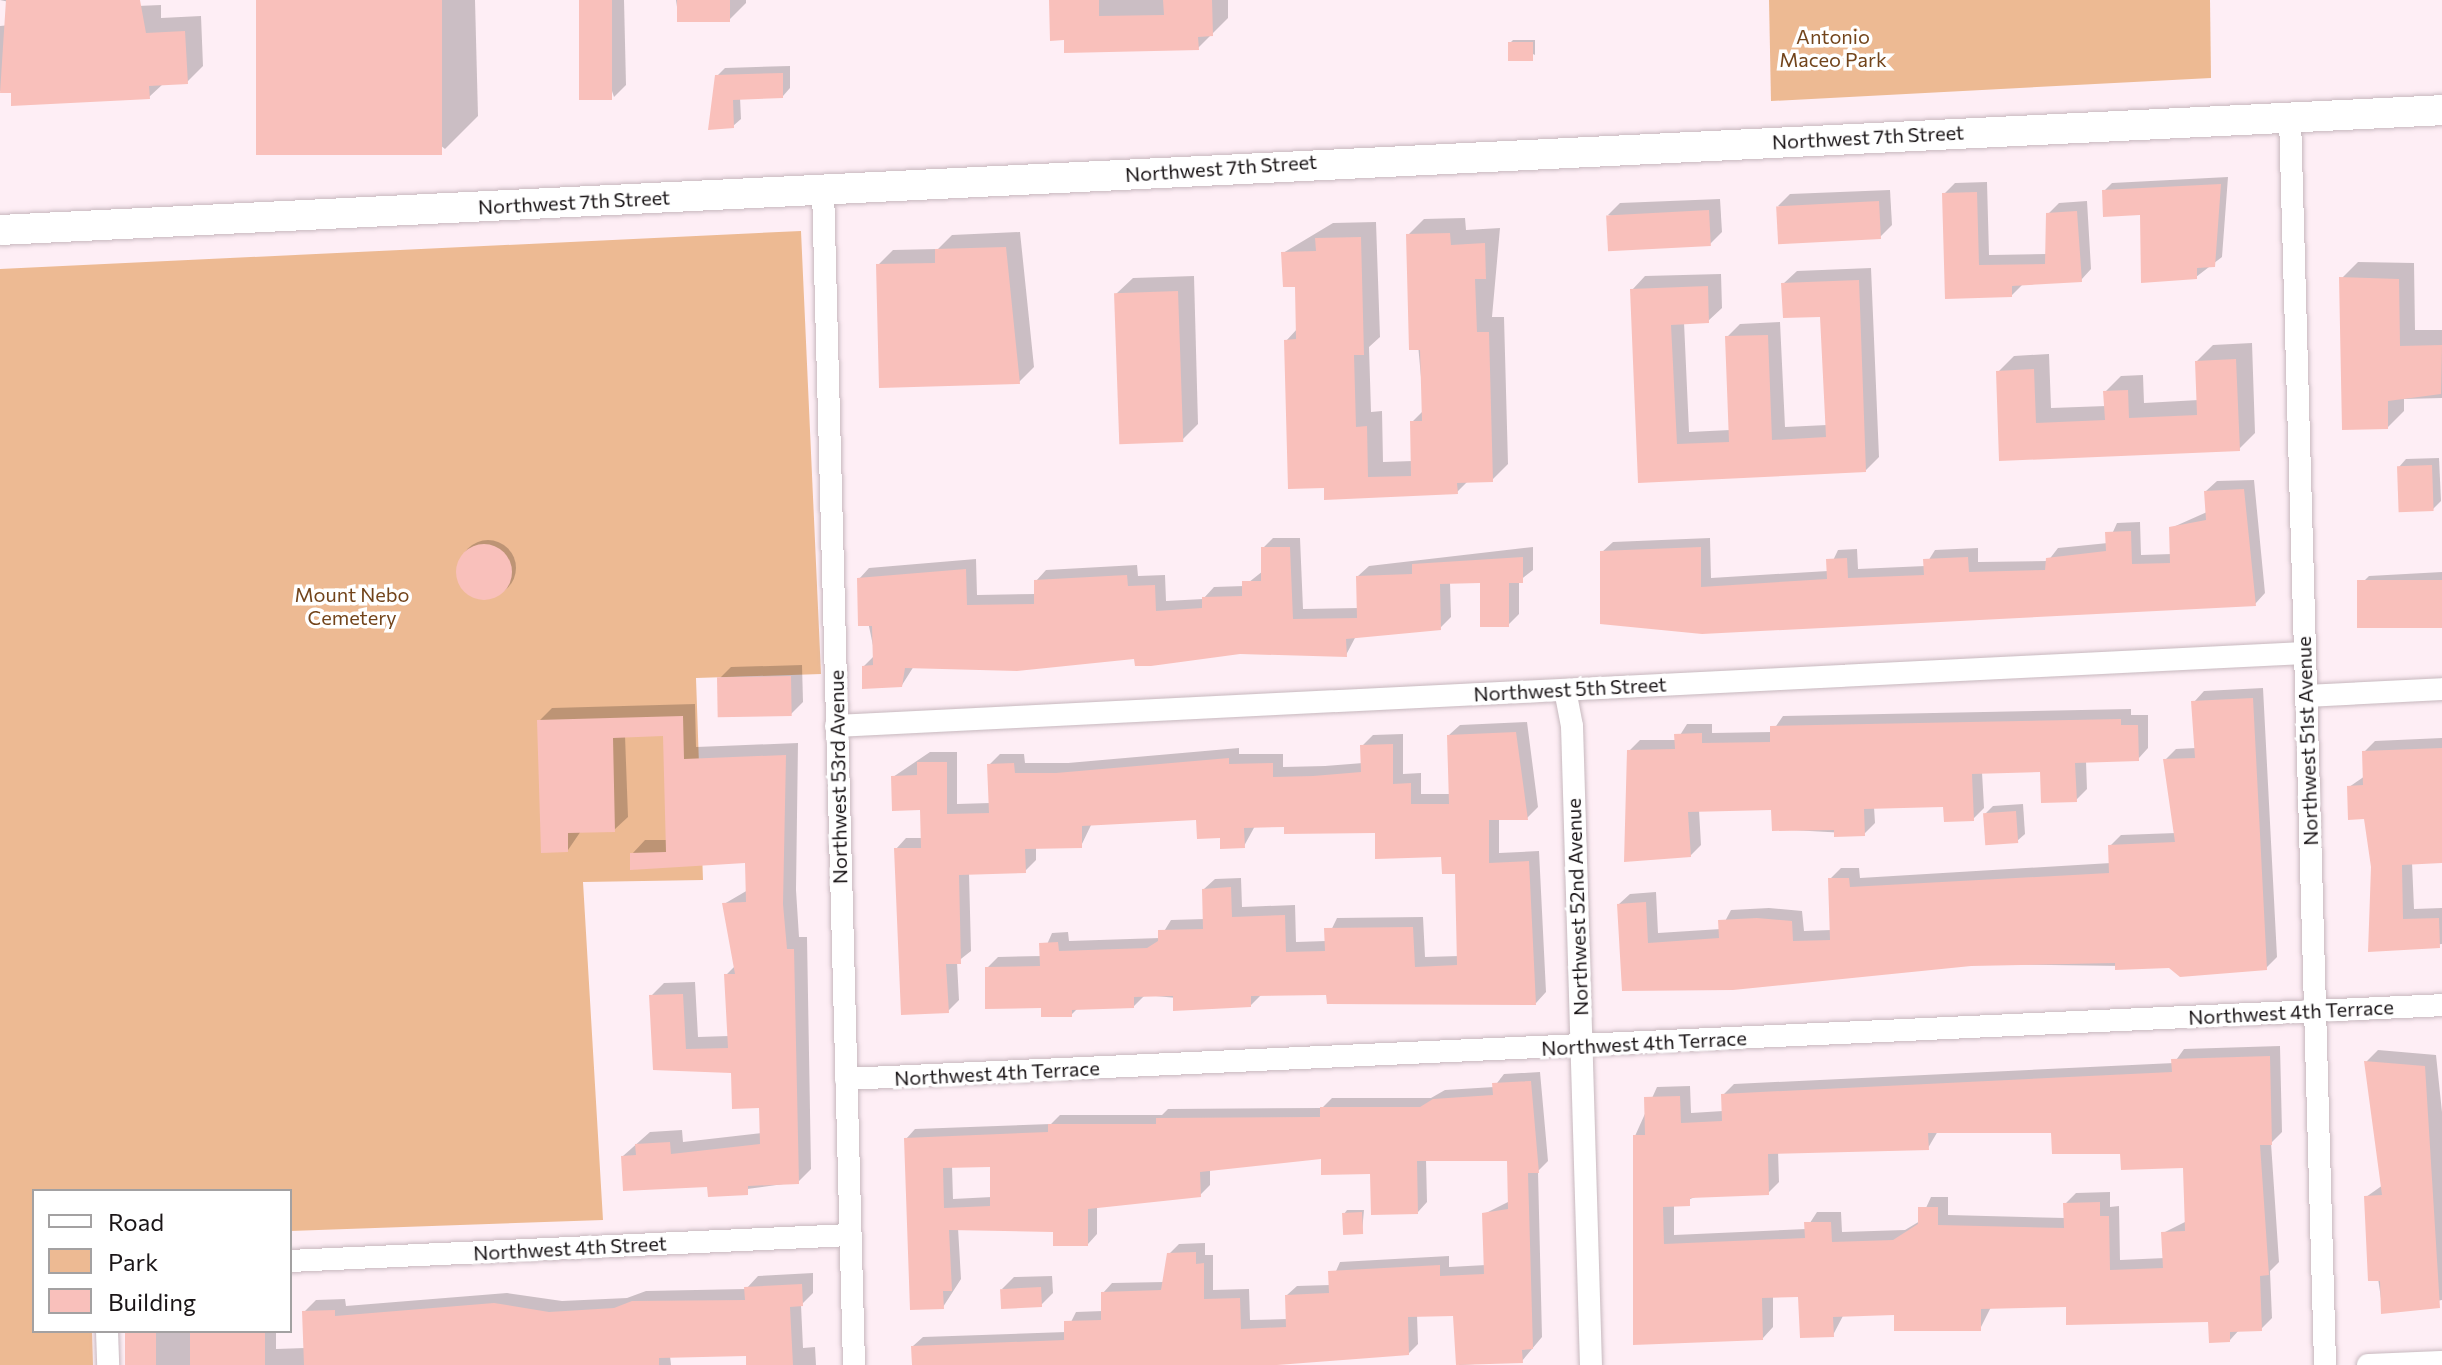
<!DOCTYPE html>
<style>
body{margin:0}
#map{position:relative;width:2442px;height:1365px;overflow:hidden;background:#feeef5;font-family:Commissioner,sans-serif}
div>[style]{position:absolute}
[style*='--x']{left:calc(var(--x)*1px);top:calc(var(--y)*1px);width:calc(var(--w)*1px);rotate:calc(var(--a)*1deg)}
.green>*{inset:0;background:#edba93}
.shadow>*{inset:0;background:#0003}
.round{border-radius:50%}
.building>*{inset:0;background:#f9c0bb;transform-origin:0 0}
.roads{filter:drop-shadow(0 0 2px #c7b8be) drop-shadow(0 0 2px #c7b8be)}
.street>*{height:22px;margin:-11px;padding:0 11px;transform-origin:11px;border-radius:11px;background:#fff}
.secondary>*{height:30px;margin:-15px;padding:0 15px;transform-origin:15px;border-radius:15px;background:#fff}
span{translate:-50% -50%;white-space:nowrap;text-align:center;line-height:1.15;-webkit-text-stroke:7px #fff;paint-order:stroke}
.park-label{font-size:20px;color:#72441b}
.street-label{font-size:20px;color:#1a1517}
.legend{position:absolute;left:32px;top:1189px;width:260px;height:144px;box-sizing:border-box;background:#fff;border:2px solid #a3a1a2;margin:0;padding:10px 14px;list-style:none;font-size:24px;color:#1a1517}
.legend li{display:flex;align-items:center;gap:16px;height:40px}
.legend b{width:40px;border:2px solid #a3a1a2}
</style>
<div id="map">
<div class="green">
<i style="clip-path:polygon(1769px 0,2210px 0,2211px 78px,1771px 101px)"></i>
<i style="clip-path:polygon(801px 231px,821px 674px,696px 678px,703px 880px,583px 882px,603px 1220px,290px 1231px,290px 1191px,34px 1191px,34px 1331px,92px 1331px,93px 1365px,0 1365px,0 269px)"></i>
</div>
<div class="shadow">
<i style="clip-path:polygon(0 0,113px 0,113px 7px,161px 5px,161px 18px,201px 16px,203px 66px,187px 82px,163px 84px,149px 97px,0 91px,0 26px,10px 25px,9px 2px)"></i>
<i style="clip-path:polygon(257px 0,475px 0,478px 116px,445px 149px)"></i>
<i style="clip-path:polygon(581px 0,624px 0,626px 85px,614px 97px)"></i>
<i style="clip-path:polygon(676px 0,746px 0,746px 3px,730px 19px,679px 20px)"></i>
<i style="clip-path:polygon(1051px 0,1228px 0,1228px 18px,1198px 48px,1066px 38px)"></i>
<i style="clip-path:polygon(1513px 40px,1535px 40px,1535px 55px,1510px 43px)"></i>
<i style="clip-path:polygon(790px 66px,790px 88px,783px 96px,740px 97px,741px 119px,733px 126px,717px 76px,725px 68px)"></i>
<i style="clip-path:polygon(2228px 177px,2222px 257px,2196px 277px,2142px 213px,2104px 191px,2112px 183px)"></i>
<i style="clip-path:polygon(1987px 182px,1989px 255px,2047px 254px,2048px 214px,2059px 203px,2087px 201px,2091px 269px,2081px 280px,2022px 285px,2011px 296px,1947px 297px,1944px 194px,1955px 183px)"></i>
<i style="clip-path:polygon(1890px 190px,1892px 225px,1880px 237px,1778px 206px,1790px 194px)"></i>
<i style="clip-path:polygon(1720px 199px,1722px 232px,1710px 244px,1608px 215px,1620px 203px)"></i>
<i style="clip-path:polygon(1465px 218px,1466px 230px,1500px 228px,1492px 317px,1504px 317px,1508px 464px,1492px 480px,1468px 481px,1457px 492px,1326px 486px,1286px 341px,1298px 328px,1297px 285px,1283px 253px,1333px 223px,1376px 222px,1380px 337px,1369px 347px,1371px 412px,1382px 411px,1383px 462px,1413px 461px,1412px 422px,1424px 410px,1408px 235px,1424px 219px)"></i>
<i style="clip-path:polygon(1020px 232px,1034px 367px,1019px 382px,878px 265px,893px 250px,938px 249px,952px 235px)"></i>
<i style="clip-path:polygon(2358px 262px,2414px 263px,2415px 330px,2442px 330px,2442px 398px,2404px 399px,2404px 411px,2388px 427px,2342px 278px)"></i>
<i style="clip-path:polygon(1871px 268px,1879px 457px,1866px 470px,1640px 481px,1632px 290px,1645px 276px,1721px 274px,1722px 308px,1708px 321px,1684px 322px,1689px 432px,1730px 430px,1727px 337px,1740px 324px,1780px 322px,1785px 427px,1827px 425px,1822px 315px,1783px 284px,1797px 271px)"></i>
<i style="clip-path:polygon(1194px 276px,1198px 424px,1182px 440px,1116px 294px,1133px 278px)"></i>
<i style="clip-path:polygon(2252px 343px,2255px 433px,2239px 449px,2001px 459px,1998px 372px,2014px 356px,2049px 354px,2051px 408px,2106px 406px,2105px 392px,2121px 376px,2143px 375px,2144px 403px,2199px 400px,2197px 361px,2213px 345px)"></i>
<i style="clip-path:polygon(2439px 458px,2441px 501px,2433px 509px,2399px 467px,2406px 459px)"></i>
<i style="clip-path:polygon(2254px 480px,2265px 593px,2255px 604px,1702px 632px,1602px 552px,1613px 542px,1710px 538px,1711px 578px,1828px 571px,1838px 550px,1857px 549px,1858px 569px,1925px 566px,1935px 550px,1978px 548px,1978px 562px,2048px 561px,2058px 548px,2108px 543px,2117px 523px,2140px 522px,2141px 555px,2172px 554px,2171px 528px,2207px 512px,2206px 491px,2217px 481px)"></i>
<i style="clip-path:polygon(1273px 538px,1300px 538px,1303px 609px,1359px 608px,1358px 576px,1369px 566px,1533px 547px,1533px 570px,1519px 581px,1519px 614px,1508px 625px,1482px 581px,1450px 582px,1451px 617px,1440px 628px,1356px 636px,1346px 655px,1239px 652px,914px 666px,902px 685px,864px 666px,875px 655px,859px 579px,869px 568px,976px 559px,977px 595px,1036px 594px,1036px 581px,1046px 570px,1137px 565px,1138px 576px,1165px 575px,1166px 601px,1203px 599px,1214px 587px,1244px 586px,1263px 571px,1263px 548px)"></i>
<i class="round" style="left:460px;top:540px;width:56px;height:56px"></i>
<i style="clip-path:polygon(2442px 572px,2442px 627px,2359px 586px,2369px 576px)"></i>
<i style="clip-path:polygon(802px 665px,803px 702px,791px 714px,719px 679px,731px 667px)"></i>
<i style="clip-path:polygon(2263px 688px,2277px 957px,2266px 968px,1971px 964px,1623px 989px,1619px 904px,1630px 894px,1656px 892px,1658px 933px,1721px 929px,1731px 910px,1769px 908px,1802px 911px,1804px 931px,1831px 930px,1830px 879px,1841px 868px,1859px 868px,1860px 878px,2111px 863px,2110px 846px,2121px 835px,2176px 833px,2165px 760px,2176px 749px,2196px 748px,2194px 702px,2204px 691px)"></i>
<i style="clip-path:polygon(695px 704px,696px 747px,798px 743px,796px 890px,799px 937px,807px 937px,811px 1169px,798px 1182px,710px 1194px,709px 1184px,623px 1156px,650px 1132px,682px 1130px,683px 1142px,762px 1133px,761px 1106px,733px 1071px,655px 1068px,651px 996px,664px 983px,695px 982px,698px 1037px,729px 1036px,726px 975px,736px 965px,724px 904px,748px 890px,747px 861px,632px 854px,645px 840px,668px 840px,665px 734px,625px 735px,628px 817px,614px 830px,581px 831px,568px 850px,539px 721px,552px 708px)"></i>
<i style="clip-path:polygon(2131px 709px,2131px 715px,2148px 715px,2148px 748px,2138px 759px,2086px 761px,2087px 789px,2076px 800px,2041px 770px,1982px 772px,1984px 808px,1973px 819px,1945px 804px,1874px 807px,1875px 823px,1864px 834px,1774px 829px,1773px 808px,1699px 810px,1701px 845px,1690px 856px,1629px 751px,1640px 740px,1677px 740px,1687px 724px,1712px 724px,1712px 733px,1772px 732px,1783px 716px)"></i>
<i style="clip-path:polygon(1527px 722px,1538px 807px,1527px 818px,1499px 818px,1499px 853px,1539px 851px,1546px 992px,1536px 1003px,1328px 993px,1262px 994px,1251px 1005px,1145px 995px,1134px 1006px,1078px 1008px,1071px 1015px,1043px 1006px,987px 968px,998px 957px,1042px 956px,1052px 933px,1068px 932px,1069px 941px,1160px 938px,1171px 920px,1205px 919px,1204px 889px,1215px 879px,1241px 878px,1242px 907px,1295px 905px,1296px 942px,1326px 941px,1337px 918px,1423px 917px,1425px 957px,1459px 956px,1456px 872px,1443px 855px,1377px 831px,1286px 825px,1255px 826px,1244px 846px,1198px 818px,1092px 823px,1081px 846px,1036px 847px,1036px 860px,1025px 871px,969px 873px,971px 951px,957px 962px,959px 1000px,948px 1011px,896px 849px,906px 838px,923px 838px,922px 808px,893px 777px,930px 752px,957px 752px,957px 804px,990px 803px,989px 765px,1000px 754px,1024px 754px,1025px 763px,1068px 763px,1239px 748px,1239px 754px,1283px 754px,1283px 767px,1325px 766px,1363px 763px,1362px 746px,1373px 735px,1403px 734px,1403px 774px,1421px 773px,1421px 794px,1451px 794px,1449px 735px,1460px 725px)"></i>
<i style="clip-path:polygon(2442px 738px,2442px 860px,2412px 862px,2414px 909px,2442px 908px,2442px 944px,2370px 950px,2373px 866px,2366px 817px,2349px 787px,2365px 776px,2364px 752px,2375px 741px)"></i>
<i style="clip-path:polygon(2023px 804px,2025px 834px,2017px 841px,1985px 814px,1993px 806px)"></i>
<i style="clip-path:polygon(evenodd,2280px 1046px,2282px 1132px,2271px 1143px,2279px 1262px,2270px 1271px,2272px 1318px,2261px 1329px,2240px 1329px,2230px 1340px,2210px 1319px,2068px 1305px,1991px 1307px,1980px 1329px,1896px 1313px,1844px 1314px,1833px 1335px,1800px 1295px,1773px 1296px,1773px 1327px,1763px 1338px,1635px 1343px,1635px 1136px,1657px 1087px,1690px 1086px,1691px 1113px,1723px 1111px,1723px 1095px,1734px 1084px,2174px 1063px,2184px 1049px,2280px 1046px,1938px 1131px,2053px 1131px,2184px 1166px,2187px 1221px,2163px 1233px,2165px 1258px,2120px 1260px,2119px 1206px,2110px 1207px,2110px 1192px,2076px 1193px,2065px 1204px,2065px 1218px,1948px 1215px,1948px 1197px,1931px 1197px,1920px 1221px,1905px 1230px,1842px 1232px,1841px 1212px,1817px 1212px,1806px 1229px,1674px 1235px,1674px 1205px,1698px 1196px,1768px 1193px,1779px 1182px,1778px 1151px,1928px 1148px,1938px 1131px)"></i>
<i style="clip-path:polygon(2378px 1050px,2436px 1055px,2442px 1112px,2442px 1300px,2383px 1312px,2366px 1197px,2383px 1185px,2366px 1062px)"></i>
<i style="clip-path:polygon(evenodd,1540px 1072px,1548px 1161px,1538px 1171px,1542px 1337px,1522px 1361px,1459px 1365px,1455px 1314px,1417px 1315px,1418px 1344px,1408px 1354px,1246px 1365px,914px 1365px,913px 1346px,923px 1337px,1066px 1332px,1076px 1312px,1103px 1311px,1103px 1293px,1112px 1283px,1164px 1282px,1169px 1254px,1179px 1244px,1205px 1243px,1205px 1255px,1213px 1255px,1213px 1290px,1249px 1289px,1250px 1320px,1288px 1319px,1287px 1295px,1297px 1286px,1330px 1285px,1340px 1262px,1449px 1256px,1449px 1267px,1486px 1265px,1484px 1214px,1510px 1201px,1509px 1159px,1426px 1159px,1427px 1202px,1418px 1212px,1372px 1172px,1322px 1156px,1210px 1169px,1210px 1185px,1200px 1195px,1097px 1206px,1097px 1234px,1088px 1244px,1055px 1231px,958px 1228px,961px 1279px,943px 1307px,906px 1139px,915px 1129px,1051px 1124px,1060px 1115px,1162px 1115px,1168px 1109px,1322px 1108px,1332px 1098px,1431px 1098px,1445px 1090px,1494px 1087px,1504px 1074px,1540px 1072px,992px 1165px,992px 1197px,953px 1199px,952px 1166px,992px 1165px)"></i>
<i style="clip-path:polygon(1347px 1210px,1364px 1210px,1362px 1232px,1344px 1214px)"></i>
<i style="clip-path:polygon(813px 1273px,813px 1293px,801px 1305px,803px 1348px,815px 1347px,816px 1365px,749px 1365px,747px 1354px,670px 1356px,671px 1365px,126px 1365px,127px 1331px,276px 1331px,276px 1349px,305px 1348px,304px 1312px,316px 1300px,345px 1299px,346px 1306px,507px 1293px,562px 1301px,627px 1298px,646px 1291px,746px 1289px,758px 1276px)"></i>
<i style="clip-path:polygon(1052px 1276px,1053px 1293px,1041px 1305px,1002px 1289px,1014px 1277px)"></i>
</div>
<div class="building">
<i style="clip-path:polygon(6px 0,140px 0,146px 33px,185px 31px,188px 84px,149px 86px,150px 99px,11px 106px,11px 93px,0 93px)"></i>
<i style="left:256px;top:0;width:186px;height:155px"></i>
<i style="left:579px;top:0;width:33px;height:100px"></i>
<i style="left:677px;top:0;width:53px;height:22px"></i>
<i style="clip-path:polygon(1049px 0,1099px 0,1099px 16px,1164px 15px,1163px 0,1212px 0,1213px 36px,1198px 37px,1199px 50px,1064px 53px,1064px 40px,1050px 41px)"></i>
<i style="left:1508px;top:42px;width:25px;height:19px"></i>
<i style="clip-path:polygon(783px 73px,783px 98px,733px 100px,734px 128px,708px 130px,715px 75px)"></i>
<i style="clip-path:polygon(2221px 184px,2215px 267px,2197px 268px,2197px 279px,2141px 283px,2140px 215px,2103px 217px,2102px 190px)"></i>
<i style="clip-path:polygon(1977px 192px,1979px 265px,2045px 264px,2046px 213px,2077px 211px,2082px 282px,2012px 286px,2012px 297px,1945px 299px,1942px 193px)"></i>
<i style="left:1879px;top:201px;width:38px;height:103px;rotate:87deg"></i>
<i style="left:1709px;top:210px;width:36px;height:103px;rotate:87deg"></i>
<i style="clip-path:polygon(1450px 233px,1451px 245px,1485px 243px,1486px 279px,1475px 279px,1477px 332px,1489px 332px,1493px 482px,1457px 483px,1458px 494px,1324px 500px,1324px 488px,1288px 489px,1284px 340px,1296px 339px,1295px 287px,1283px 287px,1281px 252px,1316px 251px,1315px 238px,1361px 237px,1364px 355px,1354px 355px,1356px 427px,1367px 426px,1368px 477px,1411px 476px,1410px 421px,1422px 421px,1420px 350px,1409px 350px,1406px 234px)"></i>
<i style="clip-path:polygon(1006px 247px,1020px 384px,879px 388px,876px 264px,935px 263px,935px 249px)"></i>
<i style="clip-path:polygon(2339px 277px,2399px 279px,2400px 346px,2442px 345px,2441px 394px,2388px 401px,2388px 429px,2342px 430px)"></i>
<i style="clip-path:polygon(1859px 280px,1866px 472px,1638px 483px,1630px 289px,1708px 286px,1709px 323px,1671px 325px,1677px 444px,1729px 442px,1725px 336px,1768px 335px,1772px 440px,1826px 437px,1820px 317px,1783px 318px,1781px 283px)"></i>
<i style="left:1178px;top:291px;width:151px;height:64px;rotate:88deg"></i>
<i style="clip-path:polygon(2236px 359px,2240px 451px,1999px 461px,1996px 371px,2034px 369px,2036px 423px,2105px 420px,2103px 391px,2128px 390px,2129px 418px,2197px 415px,2195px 361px)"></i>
<i style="left:2432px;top:465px;width:46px;height:35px;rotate:88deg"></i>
<i style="clip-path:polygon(2244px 489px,2256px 606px,1702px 634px,1600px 624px,1600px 551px,1701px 547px,1701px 587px,1827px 579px,1826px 559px,1847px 558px,1848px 578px,1924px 575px,1923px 559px,1968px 557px,1969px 572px,2045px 570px,2046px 558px,2106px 551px,2105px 532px,2131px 531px,2132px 564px,2170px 563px,2169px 527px,2206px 520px,2204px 491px)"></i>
<i class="round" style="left:456px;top:544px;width:56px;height:56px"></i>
<i style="clip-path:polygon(1261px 547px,1290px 547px,1293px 619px,1357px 618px,1356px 576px,1412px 574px,1412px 564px,1523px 557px,1523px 583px,1509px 583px,1509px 627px,1480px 627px,1480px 583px,1440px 584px,1441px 630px,1346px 639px,1347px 657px,1240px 654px,1151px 666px,1135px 666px,1134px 659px,1017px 671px,905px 668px,902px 687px,862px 689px,862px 666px,873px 665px,872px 626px,858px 626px,857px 578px,966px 569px,967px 605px,1034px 604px,1034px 580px,1127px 575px,1128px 586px,1155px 585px,1156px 611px,1202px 608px,1202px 597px,1242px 596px,1242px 581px,1261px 581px)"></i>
<i style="left:2442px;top:580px;width:48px;height:85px;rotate:90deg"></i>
<i style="left:791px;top:676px;width:40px;height:74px;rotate:89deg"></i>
<i style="clip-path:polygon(2253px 698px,2267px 970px,2180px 977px,2169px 968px,2115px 970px,2115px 963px,1971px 966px,1733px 990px,1622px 991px,1617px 904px,1646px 902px,1648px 943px,1719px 938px,1718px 920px,1757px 918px,1792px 921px,1793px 941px,1830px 940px,1828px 878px,1849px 878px,1850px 887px,2109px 873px,2108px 845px,2175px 842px,2163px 759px,2195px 758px,2191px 701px)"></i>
<i style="clip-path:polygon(683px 716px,684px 759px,786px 755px,783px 904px,787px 949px,794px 949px,799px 1184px,748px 1186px,748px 1195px,708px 1197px,707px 1187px,623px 1191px,621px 1156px,636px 1155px,635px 1144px,670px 1142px,671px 1154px,760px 1144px,759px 1108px,732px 1109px,731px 1073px,653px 1070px,649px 995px,683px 994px,686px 1049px,728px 1048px,724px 974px,735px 974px,722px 903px,746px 902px,745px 863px,630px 870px,630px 853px,666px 852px,663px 736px,613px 738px,615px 832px,568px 833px,568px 852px,541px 853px,537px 720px)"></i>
<i style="clip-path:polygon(2121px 719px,2121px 725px,2138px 725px,2139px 761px,2075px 763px,2077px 802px,2041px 803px,2040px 772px,1972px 774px,1974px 821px,1944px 822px,1943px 807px,1864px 809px,1865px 836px,1834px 837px,1834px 830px,1772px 831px,1771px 810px,1688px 812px,1691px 857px,1624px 862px,1627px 750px,1675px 749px,1674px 734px,1702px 733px,1702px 743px,1770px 742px,1770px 726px)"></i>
<i style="clip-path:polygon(1516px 732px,1528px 820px,1489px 820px,1489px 863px,1529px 861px,1536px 1005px,1327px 1004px,1326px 995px,1251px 996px,1251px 1007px,1173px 1011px,1173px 996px,1134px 997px,1134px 1008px,1072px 1010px,1072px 1017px,1041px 1017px,1041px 1008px,985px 1009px,985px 967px,1040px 966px,1039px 943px,1058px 942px,1059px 951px,1147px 948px,1158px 941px,1158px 930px,1203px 929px,1202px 889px,1231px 887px,1232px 917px,1285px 915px,1286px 952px,1325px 951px,1324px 928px,1413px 927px,1415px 967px,1457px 965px,1455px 874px,1442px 874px,1441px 857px,1375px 859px,1375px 833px,1284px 834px,1284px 827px,1244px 828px,1245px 848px,1220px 849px,1220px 838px,1197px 839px,1196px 820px,1082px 826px,1082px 848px,1025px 849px,1026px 873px,959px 875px,961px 964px,946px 964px,949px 1013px,901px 1015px,894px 848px,921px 848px,920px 810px,892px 811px,891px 776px,917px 775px,917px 762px,947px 762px,947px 814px,989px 813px,987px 764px,1014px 763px,1015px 773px,1056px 773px,1229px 758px,1229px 764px,1273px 763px,1273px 777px,1313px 776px,1361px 772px,1360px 745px,1393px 744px,1393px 784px,1411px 783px,1411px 804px,1449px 804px,1447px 735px)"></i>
<i style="clip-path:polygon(2442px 748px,2442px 863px,2402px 865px,2403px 919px,2439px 918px,2440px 948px,2368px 952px,2371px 867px,2364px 819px,2348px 820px,2347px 786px,2363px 785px,2362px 751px)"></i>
<i style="left:2016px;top:811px;width:32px;height:33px;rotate:86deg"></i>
<i style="clip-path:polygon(evenodd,2270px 1056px,2272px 1145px,2260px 1145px,2269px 1275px,2260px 1276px,2262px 1331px,2230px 1332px,2230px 1342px,2209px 1343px,2208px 1322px,2066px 1325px,2066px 1307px,1981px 1309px,1981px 1331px,1894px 1331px,1894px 1315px,1833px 1317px,1834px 1337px,1800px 1338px,1798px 1297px,1762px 1298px,1763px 1340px,1633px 1345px,1633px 1135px,1645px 1135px,1644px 1097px,1680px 1096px,1681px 1123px,1722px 1121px,1721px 1094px,2172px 1072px,2171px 1059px,2270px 1056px,1928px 1133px,2051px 1133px,2052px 1154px,2120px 1154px,2121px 1170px,2183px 1168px,2185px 1231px,2161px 1232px,2163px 1268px,2110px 1270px,2109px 1216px,2100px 1216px,2100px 1202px,2063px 1203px,2064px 1228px,1938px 1225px,1938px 1207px,1918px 1207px,1918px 1224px,1893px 1240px,1832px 1242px,1831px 1222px,1804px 1222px,1805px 1238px,1664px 1244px,1663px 1207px,1690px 1206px,1690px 1198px,1769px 1195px,1768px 1154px,1929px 1150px,1928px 1133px)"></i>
<i style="clip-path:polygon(2364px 1061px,2425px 1066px,2440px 1308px,2381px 1314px,2380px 1281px,2368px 1281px,2364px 1196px,2382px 1195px)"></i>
<i style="clip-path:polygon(evenodd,1531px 1081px,1539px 1173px,1528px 1173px,1533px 1349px,1522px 1350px,1523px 1363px,1456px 1365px,1453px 1316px,1408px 1317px,1409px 1355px,1277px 1365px,912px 1365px,911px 1346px,1064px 1340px,1064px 1321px,1101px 1320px,1101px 1292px,1161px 1290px,1167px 1253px,1196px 1252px,1196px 1264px,1204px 1263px,1204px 1299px,1240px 1298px,1241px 1329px,1286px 1327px,1285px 1295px,1329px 1293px,1328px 1271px,1440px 1265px,1440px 1276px,1484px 1274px,1482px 1213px,1508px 1209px,1507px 1161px,1417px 1161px,1418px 1214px,1371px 1215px,1370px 1174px,1321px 1175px,1321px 1159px,1200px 1172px,1201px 1197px,1088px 1209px,1088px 1246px,1053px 1246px,1053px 1232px,949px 1230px,952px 1291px,943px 1291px,944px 1309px,910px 1310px,904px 1138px,1048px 1132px,1048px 1124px,1156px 1124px,1156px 1118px,1320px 1117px,1320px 1107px,1420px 1107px,1433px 1099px,1493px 1095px,1492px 1083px,1531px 1081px,990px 1167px,990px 1206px,944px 1208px,943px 1168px,990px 1167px)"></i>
<i style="left:1362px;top:1212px;width:22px;height:20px;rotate:87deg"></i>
<i style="clip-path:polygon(802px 1284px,803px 1306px,790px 1307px,793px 1365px,746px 1365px,746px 1356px,659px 1358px,659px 1365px,304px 1365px,302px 1311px,335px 1310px,335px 1316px,494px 1303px,549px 1312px,614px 1308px,632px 1301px,745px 1300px,744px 1287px)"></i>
<i style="left:1041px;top:1287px;width:20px;height:41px;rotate:87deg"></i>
<i style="left:125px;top:1331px;width:31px;height:34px"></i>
<i style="left:190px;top:1331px;width:75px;height:34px"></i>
</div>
<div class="roads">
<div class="street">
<i style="--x:2290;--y:118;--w:1247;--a:88.39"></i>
<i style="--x:823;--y:189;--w:1176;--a:88.49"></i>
<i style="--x:1565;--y:690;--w:37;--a:79"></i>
<i style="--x:1572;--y:726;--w:639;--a:88.3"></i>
<i style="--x:2306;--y:696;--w:136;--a:-2.9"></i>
<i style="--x:836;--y:726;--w:1470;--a:-2.85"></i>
<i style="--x:846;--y:1079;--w:1598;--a:-2.65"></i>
<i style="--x:290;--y:1261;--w:560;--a:-2.66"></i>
<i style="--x:107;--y:1331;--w:34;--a:88"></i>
<i style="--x:2368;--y:1365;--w:74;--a:-2.3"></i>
</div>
<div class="secondary">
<i style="--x:0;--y:230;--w:2445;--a:-2.81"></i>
</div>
</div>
<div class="park-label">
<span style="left:1833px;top:48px">Antonio<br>Maceo Park</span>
<span style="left:352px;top:606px">Mount Nebo<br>Cemetery</span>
</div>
<div class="street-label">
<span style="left:1868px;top:137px;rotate:-3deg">Northwest 7th Street</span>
<span style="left:1221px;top:168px;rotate:-4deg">Northwest 7th Street</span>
<span style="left:574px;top:202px;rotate:-3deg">Northwest 7th Street</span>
<span style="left:1570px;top:689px;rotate:-3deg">Northwest 5th Street</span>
<span style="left:2307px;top:741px;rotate:-92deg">Northwest 51st Avenue</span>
<span style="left:838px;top:777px;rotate:-91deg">Northwest 53rd Avenue</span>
<span style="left:1577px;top:907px;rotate:-92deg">Northwest 52nd Avenue</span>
<span style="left:2291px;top:1012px;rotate:-3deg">Northwest 4th Terrace</span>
<span style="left:1644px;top:1043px;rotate:-3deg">Northwest 4th Terrace</span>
<span style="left:997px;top:1073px;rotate:-3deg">Northwest 4th Terrace</span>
<span style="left:570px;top:1248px;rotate:-3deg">Northwest 4th Street</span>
</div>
<ul class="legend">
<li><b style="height:10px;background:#fff"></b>Road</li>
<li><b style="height:22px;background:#edba93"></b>Park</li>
<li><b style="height:22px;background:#f9c0bb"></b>Building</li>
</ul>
</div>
